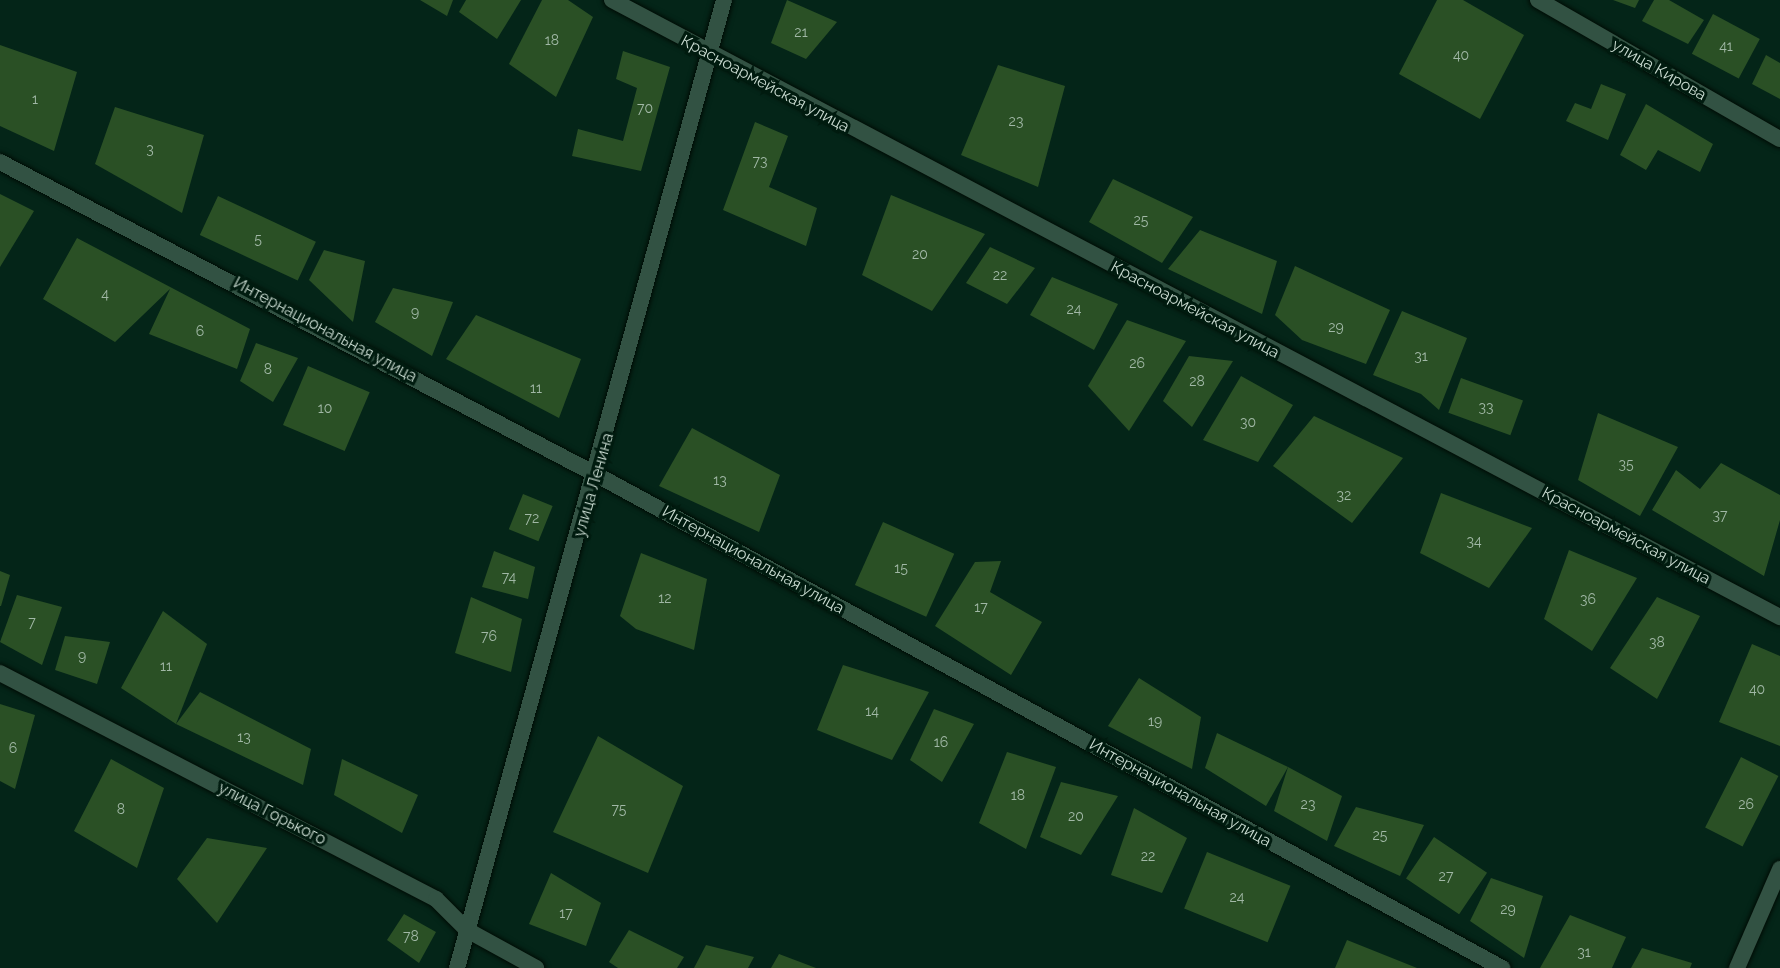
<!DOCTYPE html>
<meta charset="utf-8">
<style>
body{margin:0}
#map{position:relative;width:1780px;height:968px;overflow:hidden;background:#042518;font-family:Raleway,sans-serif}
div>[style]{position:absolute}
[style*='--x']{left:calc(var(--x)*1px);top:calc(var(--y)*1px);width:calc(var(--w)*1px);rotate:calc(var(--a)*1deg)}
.building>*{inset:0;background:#2a5025;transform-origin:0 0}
.roads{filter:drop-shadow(0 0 2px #000c05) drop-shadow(0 0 2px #000c05)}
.minor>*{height:16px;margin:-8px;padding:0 8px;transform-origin:8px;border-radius:8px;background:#325243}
.tertiary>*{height:16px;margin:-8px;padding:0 8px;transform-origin:8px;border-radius:8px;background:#325243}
span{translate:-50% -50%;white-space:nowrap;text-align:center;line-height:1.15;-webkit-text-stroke:6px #001b0f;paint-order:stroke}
.number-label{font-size:14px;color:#a1b8a6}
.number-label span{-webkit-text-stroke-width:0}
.street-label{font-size:16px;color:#c9dbd1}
</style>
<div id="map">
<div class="building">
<i style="clip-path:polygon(420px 0,453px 0,447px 16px)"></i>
<i style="clip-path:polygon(466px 0,521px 0,497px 39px,459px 12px)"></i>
<i style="clip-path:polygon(542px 0,568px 0,593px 17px,556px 97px,509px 64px)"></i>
<i style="clip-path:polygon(787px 0,837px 22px,806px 59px,771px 43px)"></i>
<i style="clip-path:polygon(1437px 0,1463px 0,1524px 35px,1480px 119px,1399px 74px)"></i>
<i style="clip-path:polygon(1613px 0,1639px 0,1635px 8px)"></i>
<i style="clip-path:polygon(1654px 0,1669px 0,1704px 20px,1688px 44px,1642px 21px)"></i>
<i style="left:1713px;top:14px;width:53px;height:45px;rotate:28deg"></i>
<i style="clip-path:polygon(0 45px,77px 72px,54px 151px,0 126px)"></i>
<i style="clip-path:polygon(623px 51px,670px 67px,641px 171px,572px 156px,578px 129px,623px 141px,637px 88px,616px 79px)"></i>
<i style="clip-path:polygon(1766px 55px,1780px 63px,1780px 99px,1752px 84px)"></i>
<i style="clip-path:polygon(998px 65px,1065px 86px,1038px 187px,961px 155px)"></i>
<i style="clip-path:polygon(1601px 84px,1626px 94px,1608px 140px,1566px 121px,1575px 103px,1591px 109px)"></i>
<i style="clip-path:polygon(1646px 104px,1713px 144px,1700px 172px,1658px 150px,1646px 170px,1620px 155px)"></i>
<i style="clip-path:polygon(115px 107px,204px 135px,182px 213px,95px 164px)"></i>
<i style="clip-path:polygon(755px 122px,788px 136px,769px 187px,817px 208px,806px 246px,723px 210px)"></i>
<i style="clip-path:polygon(1113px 179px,1193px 217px,1162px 263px,1089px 222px)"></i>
<i style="clip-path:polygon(0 194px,34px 211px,0 267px)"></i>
<i style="clip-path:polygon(891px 195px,985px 234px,932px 311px,862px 275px)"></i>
<i style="left:218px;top:196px;width:108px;height:43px;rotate:25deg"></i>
<i style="clip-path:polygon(1200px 230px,1277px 261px,1262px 314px,1168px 269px)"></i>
<i style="clip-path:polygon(77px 238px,250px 329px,237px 369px,149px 334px,170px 289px,115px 342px,43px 299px)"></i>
<i style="clip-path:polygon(990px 247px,1035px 268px,1007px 304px,966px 283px)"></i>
<i style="clip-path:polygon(324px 250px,365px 261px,353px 322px,309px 280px)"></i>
<i style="clip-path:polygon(1295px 266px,1390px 310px,1366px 364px,1302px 340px,1275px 315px)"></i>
<i style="clip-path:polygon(1052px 277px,1118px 304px,1094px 350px,1030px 315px)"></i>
<i style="clip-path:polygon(393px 288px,453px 302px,432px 356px,375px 322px)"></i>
<i style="clip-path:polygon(1402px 311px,1467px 338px,1439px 410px,1421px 394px,1373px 375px)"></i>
<i style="clip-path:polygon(476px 315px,581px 359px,559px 418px,446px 359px)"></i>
<i style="clip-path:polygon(1127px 320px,1186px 341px,1129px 431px,1088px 386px)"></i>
<i style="clip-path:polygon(256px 343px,298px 358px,273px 402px,240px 381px)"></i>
<i style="clip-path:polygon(1189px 356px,1233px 361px,1192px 427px,1163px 401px)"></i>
<i style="left:308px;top:366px;width:67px;height:64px;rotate:23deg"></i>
<i style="clip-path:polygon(1241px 376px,1293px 405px,1258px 462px,1203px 440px)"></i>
<i style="left:1461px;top:378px;width:66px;height:37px;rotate:20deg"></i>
<i style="clip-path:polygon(1598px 413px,1678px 447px,1640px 516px,1578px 480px)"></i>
<i style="clip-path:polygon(1314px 416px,1403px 458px,1352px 523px,1273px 466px)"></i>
<i style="clip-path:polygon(692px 428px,780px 475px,759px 532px,659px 486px)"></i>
<i style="clip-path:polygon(1721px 463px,1780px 495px,1780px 520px,1764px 576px,1652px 510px,1676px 470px,1700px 489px)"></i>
<i style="clip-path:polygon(1441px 493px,1532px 528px,1489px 588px,1420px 553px)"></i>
<i style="left:523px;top:494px;width:32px;height:38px;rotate:22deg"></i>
<i style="left:883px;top:522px;width:78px;height:69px;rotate:24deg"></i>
<i style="clip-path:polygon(1569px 550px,1637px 578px,1592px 651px,1544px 619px)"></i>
<i style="clip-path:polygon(494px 551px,535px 567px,528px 599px,482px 587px)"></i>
<i style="clip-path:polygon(641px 553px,707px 579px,694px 650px,636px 629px,620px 616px)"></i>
<i style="clip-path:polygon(1001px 561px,990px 592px,1042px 622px,1011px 675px,935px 626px,975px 562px)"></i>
<i style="clip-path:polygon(0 571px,10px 575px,1px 606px,0 606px)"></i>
<i style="clip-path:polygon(17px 595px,62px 607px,42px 665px,0 642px)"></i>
<i style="clip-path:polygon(471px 597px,522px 619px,511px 672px,455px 653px)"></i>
<i style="clip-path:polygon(1657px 597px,1700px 616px,1657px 699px,1610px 668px)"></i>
<i style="clip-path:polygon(163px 611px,207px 644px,176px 724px,121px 688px)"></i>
<i style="clip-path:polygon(65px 636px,110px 642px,97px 684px,55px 670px)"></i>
<i style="clip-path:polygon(1752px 644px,1780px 656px,1780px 746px,1719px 722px)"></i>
<i style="clip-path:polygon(843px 665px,929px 692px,892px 760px,817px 730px)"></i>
<i style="clip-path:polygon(1139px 678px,1201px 717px,1192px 769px,1108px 726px)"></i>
<i style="clip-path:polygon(200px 692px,311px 749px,303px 785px,176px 724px)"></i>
<i style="clip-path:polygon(0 704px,35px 715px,15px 789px,0 781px)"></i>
<i style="clip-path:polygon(934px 709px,974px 724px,942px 782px,910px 760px)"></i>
<i style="clip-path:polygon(1217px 733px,1288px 767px,1266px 806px,1205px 768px)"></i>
<i style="clip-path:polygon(598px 736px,683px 786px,648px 873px,553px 832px)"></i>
<i style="clip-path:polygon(1007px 752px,1056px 767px,1026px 849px,979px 823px)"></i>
<i style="left:1741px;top:757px;width:42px;height:79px;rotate:27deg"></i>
<i style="clip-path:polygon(111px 759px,164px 788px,137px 868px,74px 831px)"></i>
<i style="clip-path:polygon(342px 759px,418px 795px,402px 833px,334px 795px)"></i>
<i style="clip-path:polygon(1288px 767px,1342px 796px,1327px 841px,1274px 811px)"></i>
<i style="clip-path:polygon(1061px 782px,1118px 796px,1081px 855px,1040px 837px)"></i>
<i style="clip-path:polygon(1356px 807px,1424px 825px,1400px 876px,1334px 846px)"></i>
<i style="clip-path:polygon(1134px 808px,1187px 838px,1162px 893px,1111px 875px)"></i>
<i style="left:1434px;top:837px;width:64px;height:50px;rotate:34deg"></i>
<i style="clip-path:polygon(207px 838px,267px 848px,217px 923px,177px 879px)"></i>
<i style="left:1207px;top:852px;width:90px;height:61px;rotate:22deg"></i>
<i style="clip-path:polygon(551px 873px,601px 903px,586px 946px,529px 924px)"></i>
<i style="clip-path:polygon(1491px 878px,1543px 896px,1524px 958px,1470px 921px)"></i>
<i style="clip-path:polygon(404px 914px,436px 932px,419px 963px,387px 940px)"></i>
<i style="clip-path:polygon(1570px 915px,1626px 937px,1612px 968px,1540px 968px)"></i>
<i style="clip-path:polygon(629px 930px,684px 957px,677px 968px,618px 968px,609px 962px)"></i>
<i style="clip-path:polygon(1347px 940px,1417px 968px,1335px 968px)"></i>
<i style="clip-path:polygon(706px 945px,754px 957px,748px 968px,694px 968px)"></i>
<i style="clip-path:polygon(1642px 948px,1692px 963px,1690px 968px,1631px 968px)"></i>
<i style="clip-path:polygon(779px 954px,816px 968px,771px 968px)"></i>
</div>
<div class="roads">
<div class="minor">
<i style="--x:612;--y:0;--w:1321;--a:27.85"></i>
<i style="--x:1538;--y:0;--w:279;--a:29.9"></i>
<i style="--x:0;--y:162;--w:674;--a:27.67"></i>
<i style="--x:597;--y:475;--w:1031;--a:28.58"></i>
<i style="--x:0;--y:673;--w:491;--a:27.4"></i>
<i style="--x:436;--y:899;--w:44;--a:45"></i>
<i style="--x:467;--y:930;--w:79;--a:28.8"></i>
<i style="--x:1737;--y:968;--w:108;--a:-66.5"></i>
</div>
<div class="tertiary">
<i style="--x:457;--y:968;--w:1004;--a:-74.58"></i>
</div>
</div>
<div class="number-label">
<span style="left:801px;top:32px">21</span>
<span style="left:552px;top:40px">18</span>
<span style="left:1726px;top:46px">41</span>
<span style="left:1461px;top:55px">40</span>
<span style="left:35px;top:99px">1</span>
<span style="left:645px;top:108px">70</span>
<span style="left:1016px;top:121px">23</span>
<span style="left:150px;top:149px">3</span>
<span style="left:760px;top:161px">73</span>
<span style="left:1141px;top:220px">25</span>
<span style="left:258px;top:239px">5</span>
<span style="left:920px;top:254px">20</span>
<span style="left:1000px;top:275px">22</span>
<span style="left:105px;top:294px">4</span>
<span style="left:1074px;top:309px">24</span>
<span style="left:415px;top:312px">9</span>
<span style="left:1336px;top:327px">29</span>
<span style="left:200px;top:331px">6</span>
<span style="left:1421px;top:356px">31</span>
<span style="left:1137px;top:363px">26</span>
<span style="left:268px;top:369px">8</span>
<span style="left:1197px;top:381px">28</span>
<span style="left:536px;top:388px">11</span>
<span style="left:1486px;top:407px">33</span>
<span style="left:325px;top:408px">10</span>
<span style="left:1248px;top:422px">30</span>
<span style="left:1626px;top:464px">35</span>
<span style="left:720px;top:480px">13</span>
<span style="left:1344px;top:495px">32</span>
<span style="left:1720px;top:515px">37</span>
<span style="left:532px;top:518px">72</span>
<span style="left:1474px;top:541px">34</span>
<span style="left:901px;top:568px">15</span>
<span style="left:509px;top:577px">74</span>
<span style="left:665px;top:598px">12</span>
<span style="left:1588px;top:599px">36</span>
<span style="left:981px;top:607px">17</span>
<span style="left:32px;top:622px">7</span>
<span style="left:489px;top:636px">76</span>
<span style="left:1657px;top:642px">38</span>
<span style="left:82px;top:656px">9</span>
<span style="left:166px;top:666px">11</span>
<span style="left:1757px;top:689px">40</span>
<span style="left:872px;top:711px">14</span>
<span style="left:1155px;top:721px">19</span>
<span style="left:244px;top:737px">13</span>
<span style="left:941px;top:742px">16</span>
<span style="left:13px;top:748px">6</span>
<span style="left:1018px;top:795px">18</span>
<span style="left:1308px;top:804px">23</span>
<span style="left:1746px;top:804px">26</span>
<span style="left:121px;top:809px">8</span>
<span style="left:619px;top:809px">75</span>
<span style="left:1076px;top:816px">20</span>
<span style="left:1380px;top:835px">25</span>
<span style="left:1148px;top:856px">22</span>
<span style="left:1446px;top:876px">27</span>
<span style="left:1237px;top:897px">24</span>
<span style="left:1508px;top:909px">29</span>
<span style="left:566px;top:913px">17</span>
<span style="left:411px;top:936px">78</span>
<span style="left:1584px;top:952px">31</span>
</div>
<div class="street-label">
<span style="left:1659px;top:70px;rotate:30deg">улица Кирова</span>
<span style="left:765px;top:84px;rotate:28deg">Красноармейская улица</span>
<span style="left:1195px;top:310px;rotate:28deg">Красноармейская улица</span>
<span style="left:325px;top:330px;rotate:28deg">Интернациональная улица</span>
<span style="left:594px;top:485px;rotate:-74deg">улица Ленина</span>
<span style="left:1626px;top:536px;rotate:28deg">Красноармейская улица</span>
<span style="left:753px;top:560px;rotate:29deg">Интернациональная улица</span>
<span style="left:1180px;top:793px;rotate:29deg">Интернациональная улица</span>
<span style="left:272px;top:814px;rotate:27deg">улица Горького</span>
</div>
</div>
